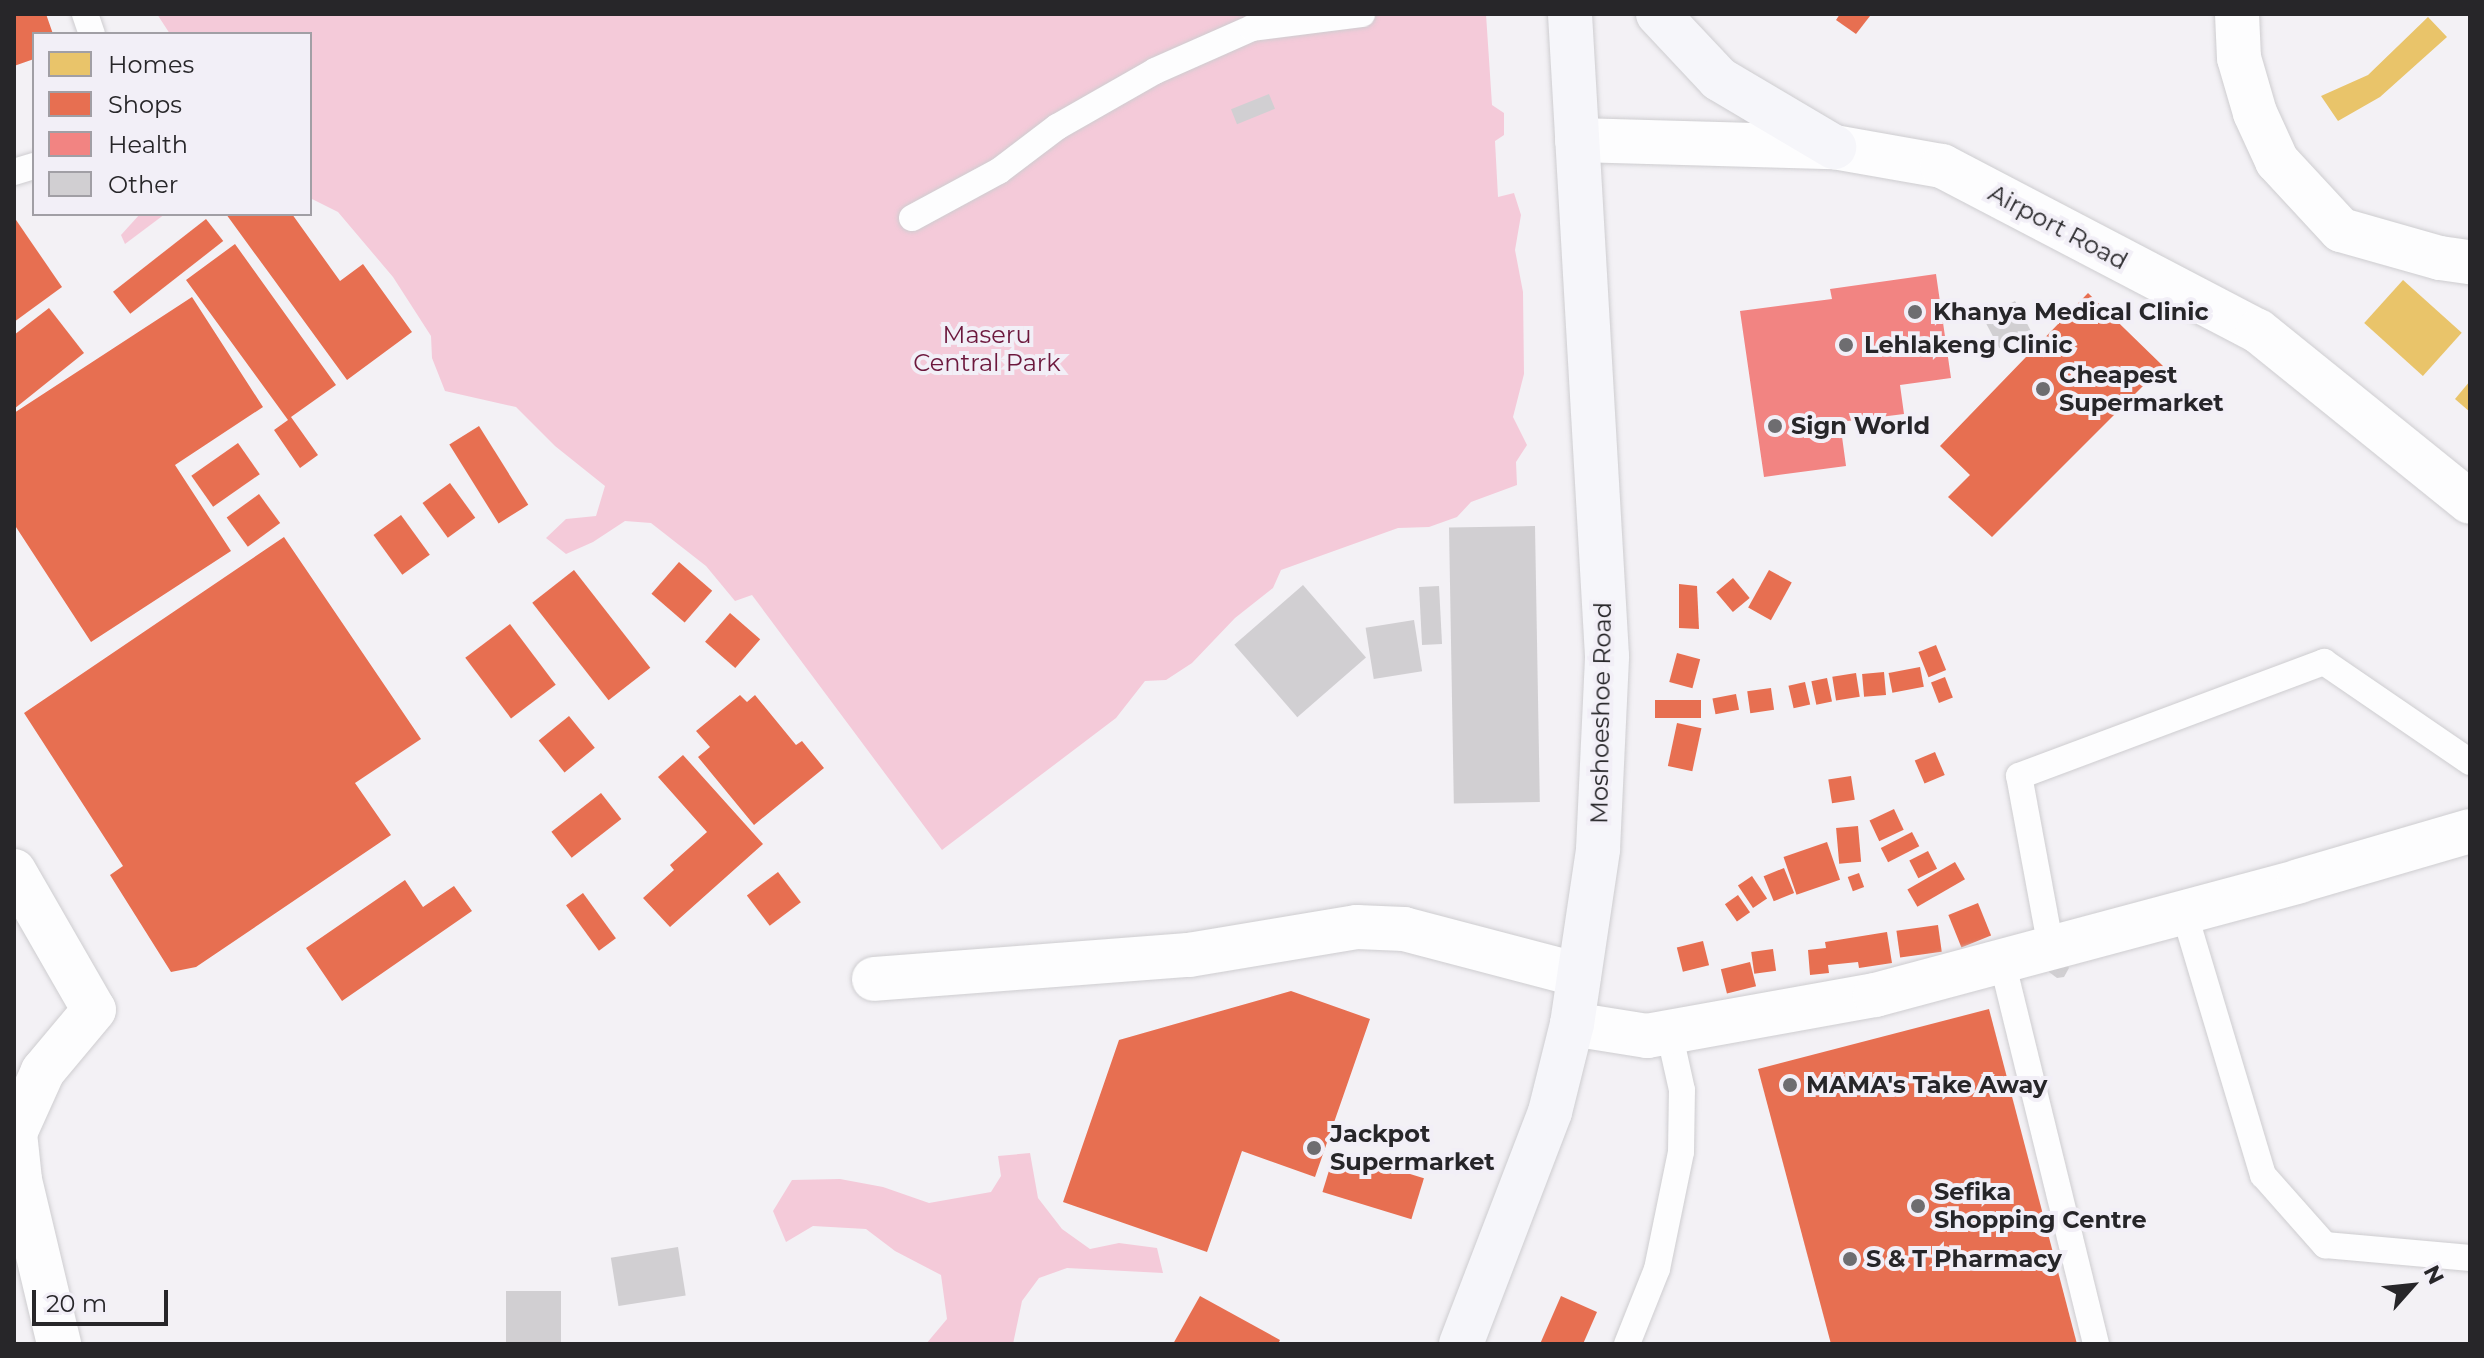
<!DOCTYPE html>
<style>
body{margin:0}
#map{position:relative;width:2484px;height:1358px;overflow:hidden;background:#f3f1f5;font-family:Montserrat,sans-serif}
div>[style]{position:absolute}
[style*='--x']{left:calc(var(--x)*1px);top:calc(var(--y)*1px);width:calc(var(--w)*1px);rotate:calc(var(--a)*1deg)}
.green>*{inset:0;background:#f4cad9}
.homes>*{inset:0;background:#e9c46a;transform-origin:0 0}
.shops>*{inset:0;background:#e76f51;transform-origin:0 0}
.health>*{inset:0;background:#f28482}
.building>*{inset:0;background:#d1cfd2;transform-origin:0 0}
.roads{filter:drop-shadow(0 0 2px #cecdd0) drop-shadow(0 0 2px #cecdd0)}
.service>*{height:26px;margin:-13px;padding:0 13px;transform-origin:13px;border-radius:13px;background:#fdfdfe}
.minor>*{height:44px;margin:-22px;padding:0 22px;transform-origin:22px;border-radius:22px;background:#fdfdfe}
.secondary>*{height:44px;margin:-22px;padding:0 22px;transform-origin:22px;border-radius:22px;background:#fdfdfe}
.primary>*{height:44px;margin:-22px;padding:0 22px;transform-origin:22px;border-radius:22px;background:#f6f6fa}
.dots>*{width:22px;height:22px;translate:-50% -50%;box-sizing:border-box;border:4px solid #f2eff7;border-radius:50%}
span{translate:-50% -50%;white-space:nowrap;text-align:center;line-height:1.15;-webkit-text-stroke:8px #f2eff7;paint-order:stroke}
.street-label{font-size:24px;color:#272629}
.poi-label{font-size:24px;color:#272629;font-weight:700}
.left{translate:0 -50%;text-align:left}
.park-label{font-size:24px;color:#6c183d}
.frame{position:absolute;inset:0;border:16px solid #272629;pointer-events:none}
.legend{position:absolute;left:32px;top:32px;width:280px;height:184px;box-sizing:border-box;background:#f2eff7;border:2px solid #a19fa5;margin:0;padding:10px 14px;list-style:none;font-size:24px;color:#272629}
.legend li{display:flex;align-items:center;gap:16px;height:40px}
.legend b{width:40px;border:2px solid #a19fa5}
.north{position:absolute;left:2372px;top:1246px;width:80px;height:80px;-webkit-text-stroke:6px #f2eff7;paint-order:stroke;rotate:63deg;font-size:22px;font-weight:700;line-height:32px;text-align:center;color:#272629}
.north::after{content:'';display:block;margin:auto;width:28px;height:36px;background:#272629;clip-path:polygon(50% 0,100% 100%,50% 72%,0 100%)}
.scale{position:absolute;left:32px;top:1290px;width:136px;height:36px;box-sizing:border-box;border:4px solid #272629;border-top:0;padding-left:10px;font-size:24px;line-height:28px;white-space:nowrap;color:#272629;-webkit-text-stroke:6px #f2eff7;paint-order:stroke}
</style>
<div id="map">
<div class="green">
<i style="clip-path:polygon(157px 14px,1486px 14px,1492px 105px,1504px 113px,1504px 135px,1495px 141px,1498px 197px,1514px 193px,1521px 215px,1515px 250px,1523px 292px,1524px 374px,1513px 417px,1527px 445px,1516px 462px,1517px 485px,1471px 502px,1457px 517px,1429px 527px,1398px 528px,1281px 570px,1273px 588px,1235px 618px,1192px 663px,1166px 680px,1145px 681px,1116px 718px,942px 850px,752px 595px,735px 601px,706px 566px,651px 523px,625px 521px,593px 542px,566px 554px,546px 538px,566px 519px,596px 516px,605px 486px,555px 446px,516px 407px,445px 391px,432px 358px,431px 336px,393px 277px,338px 212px,310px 198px,310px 34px,170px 34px)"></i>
<i style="clip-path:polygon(140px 214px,165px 214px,125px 244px,121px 235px)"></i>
<i style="clip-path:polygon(1030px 1153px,1038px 1198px,1062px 1229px,1090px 1249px,1119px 1243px,1157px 1248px,1163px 1273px,1067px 1268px,1039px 1278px,1022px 1301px,1013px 1344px,926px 1344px,947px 1319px,941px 1275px,895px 1251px,866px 1229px,813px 1226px,786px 1242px,773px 1211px,792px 1180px,840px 1179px,883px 1187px,929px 1203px,991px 1192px,1001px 1176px,998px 1156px)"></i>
</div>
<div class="homes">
<i style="clip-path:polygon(2428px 17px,2447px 37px,2380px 97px,2338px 121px,2321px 96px,2368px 75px)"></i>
<i style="left:2403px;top:280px;width:79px;height:58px;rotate:42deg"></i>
<i style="clip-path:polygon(2470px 381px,2470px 412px,2455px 399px)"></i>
</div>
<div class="shops">
<i style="clip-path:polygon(14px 14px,46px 14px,53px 34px,34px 34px,34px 59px,14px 66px)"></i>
<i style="clip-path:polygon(1840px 14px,1867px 14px,1870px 16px,1856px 34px,1836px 20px)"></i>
<i style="clip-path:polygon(226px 214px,292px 214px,340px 281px,363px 264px,412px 332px,347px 380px)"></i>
<i style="clip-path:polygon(14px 217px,62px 287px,14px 322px)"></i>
<i style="left:206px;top:219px;width:28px;height:118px;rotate:52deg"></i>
<i style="clip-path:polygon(235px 244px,336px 385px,291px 417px,318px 455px,300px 468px,274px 430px,288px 420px,186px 280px)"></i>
<i style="clip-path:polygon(2088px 293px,2163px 366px,1992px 537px,1948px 497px,1970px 475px,1940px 446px)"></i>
<i style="clip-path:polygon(192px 297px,263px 407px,175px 465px,231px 551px,91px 642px,14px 524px,14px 413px)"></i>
<i style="clip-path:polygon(49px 308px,84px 353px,14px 409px,14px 335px)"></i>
<i style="left:479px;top:426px;width:93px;height:35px;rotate:58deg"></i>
<i style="left:238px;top:443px;width:38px;height:57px;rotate:55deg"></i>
<i style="left:450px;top:483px;width:43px;height:34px;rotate:54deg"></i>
<i style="left:259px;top:494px;width:36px;height:40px;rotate:54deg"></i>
<i style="left:401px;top:515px;width:49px;height:34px;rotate:54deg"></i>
<i style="clip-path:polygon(284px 537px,421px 739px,355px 783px,391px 835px,196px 967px,171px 972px,110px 875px,123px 866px,24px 713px)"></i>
<i style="left:679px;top:562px;width:44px;height:42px;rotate:41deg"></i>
<i style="left:574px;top:570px;width:124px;height:53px;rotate:52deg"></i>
<i style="left:1769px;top:570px;width:26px;height:43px;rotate:29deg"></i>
<i style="left:1733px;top:578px;width:26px;height:22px;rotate:50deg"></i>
<i style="clip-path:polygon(1679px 584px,1697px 586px,1699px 629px,1679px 628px)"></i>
<i style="left:730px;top:613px;width:40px;height:38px;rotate:41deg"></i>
<i style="left:510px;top:624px;width:76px;height:56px;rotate:53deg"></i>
<i style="left:1936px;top:645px;width:27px;height:19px;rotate:68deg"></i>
<i style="left:1677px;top:653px;width:24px;height:30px;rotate:15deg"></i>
<i style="left:1920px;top:667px;width:20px;height:32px;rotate:79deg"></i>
<i style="left:1884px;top:672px;width:23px;height:22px;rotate:85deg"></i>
<i style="left:1856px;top:673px;width:24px;height:24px;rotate:81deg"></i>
<i style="left:1945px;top:677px;width:22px;height:15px;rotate:69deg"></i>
<i style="left:1827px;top:678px;width:24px;height:16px;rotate:78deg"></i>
<i style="left:1805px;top:682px;width:23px;height:17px;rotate:77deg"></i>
<i style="left:1771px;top:688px;width:22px;height:24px;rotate:82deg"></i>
<i style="left:1736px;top:694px;width:16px;height:24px;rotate:79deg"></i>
<i style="clip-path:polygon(740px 695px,747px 702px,755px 695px,796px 745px,802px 741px,824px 768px,754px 825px,698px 757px,710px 747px,696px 731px)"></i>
<i style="left:1655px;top:700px;width:46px;height:18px"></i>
<i style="left:569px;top:716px;width:41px;height:39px;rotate:51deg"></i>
<i style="left:1677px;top:723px;width:25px;height:44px;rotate:12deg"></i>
<i style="left:1935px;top:752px;width:25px;height:22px;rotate:67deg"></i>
<i style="clip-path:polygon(683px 755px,763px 844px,670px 927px,643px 898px,674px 870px,670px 865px,707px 832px,658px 777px)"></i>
<i style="left:1851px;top:776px;width:24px;height:23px;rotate:81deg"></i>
<i style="left:601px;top:793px;width:33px;height:63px;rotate:52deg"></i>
<i style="left:1894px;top:809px;width:23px;height:27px;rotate:65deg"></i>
<i style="left:1858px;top:826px;width:36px;height:22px;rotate:85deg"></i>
<i style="left:1912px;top:832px;width:16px;height:35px;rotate:63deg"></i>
<i style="left:1827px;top:842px;width:40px;height:46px;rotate:71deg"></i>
<i style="left:1928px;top:851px;width:20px;height:21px;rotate:63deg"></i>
<i style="left:1955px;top:862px;width:20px;height:55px;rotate:60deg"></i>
<i style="left:1784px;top:868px;width:27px;height:22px;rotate:68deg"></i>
<i style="left:778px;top:872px;width:38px;height:39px;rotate:53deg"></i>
<i style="left:1859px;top:873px;width:15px;height:12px;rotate:70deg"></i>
<i style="left:1752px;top:876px;width:27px;height:17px;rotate:56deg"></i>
<i style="clip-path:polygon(405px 880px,423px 907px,454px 886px,472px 911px,342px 1001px,306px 948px)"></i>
<i style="left:583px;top:893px;width:56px;height:21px;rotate:54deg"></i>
<i style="left:1738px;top:895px;width:21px;height:16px;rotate:55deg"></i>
<i style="left:1978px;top:903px;width:35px;height:32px;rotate:68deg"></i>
<i style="left:1938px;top:925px;width:27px;height:42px;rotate:82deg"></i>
<i style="clip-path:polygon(1887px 932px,1892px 963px,1859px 968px,1858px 962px,1828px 965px,1829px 973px,1810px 975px,1808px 950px,1826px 948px,1825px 942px)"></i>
<i style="left:1703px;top:941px;width:25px;height:27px;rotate:76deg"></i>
<i style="left:1773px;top:949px;width:22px;height:22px;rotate:82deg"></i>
<i style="left:1750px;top:962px;width:25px;height:30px;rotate:76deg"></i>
<i style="clip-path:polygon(1291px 991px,1370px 1019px,1315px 1177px,1242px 1151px,1207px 1252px,1063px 1202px,1119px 1040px)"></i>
<i style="clip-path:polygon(1989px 1009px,2077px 1344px,1831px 1344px,1758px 1069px)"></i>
<i style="left:1335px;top:1151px;width:93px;height:43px;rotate:17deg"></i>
<i style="clip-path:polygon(1200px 1296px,1280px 1340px,1278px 1344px,1173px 1344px)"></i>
<i style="clip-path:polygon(1561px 1296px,1597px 1312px,1583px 1344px,1540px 1344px)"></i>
</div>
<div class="health">
<i style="clip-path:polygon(1936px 274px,1951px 378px,1900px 385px,1904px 414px,1840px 422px,1846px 466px,1764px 477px,1740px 311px,1832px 299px,1830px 289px)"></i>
</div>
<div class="building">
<i style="left:1269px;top:94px;width:16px;height:41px;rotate:68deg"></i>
<i style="left:2015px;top:301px;width:34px;height:36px;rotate:62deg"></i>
<i style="left:1535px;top:526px;width:276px;height:86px;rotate:89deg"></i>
<i style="left:1303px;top:585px;width:96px;height:91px;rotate:49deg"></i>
<i style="left:1439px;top:586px;width:58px;height:20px;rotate:87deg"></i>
<i style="left:1414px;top:620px;width:52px;height:49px;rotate:81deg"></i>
<i style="clip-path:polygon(2066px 962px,2069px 968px,2064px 977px,2057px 978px,2049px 972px,2049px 969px)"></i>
<i style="left:678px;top:1247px;width:49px;height:68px;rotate:81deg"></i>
<i style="left:506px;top:1291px;width:55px;height:53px"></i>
</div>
<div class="roads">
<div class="service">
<i style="--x:85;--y:14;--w:21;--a:71"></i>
<i style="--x:14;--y:172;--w:21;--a:-17"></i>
<i style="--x:912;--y:218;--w:99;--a:-28.4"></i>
<i style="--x:999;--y:171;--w:73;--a:-37.2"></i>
<i style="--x:1057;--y:127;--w:113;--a:-29.7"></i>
<i style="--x:1155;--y:71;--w:106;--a:-23.9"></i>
<i style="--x:1252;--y:28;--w:111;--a:-7.3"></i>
<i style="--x:2184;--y:912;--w:275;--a:73.3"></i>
<i style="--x:2263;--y:1175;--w:94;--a:48.5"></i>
<i style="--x:2325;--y:1245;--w:146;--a:5.1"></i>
<i style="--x:2051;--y:948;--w:175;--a:-100.5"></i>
<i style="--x:2019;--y:776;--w:326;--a:-20.5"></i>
<i style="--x:2324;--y:662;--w:177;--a:34.4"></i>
<i style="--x:2002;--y:961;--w:394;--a:76.2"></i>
<i style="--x:1627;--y:1344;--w:81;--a:-68.2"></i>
<i style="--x:1657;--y:1269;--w:119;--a:-78.4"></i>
<i style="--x:1681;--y:1152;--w:62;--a:-89.1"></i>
<i style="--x:1682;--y:1090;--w:59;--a:-102.6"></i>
</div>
<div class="minor">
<i style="--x:2237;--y:14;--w:44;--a:87.4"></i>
<i style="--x:2239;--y:58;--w:57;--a:73.8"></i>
<i style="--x:2255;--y:113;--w:53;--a:65.4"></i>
<i style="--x:2277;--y:161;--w:94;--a:47.2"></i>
<i style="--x:2341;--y:230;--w:103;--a:15.8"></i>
<i style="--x:2440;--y:258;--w:30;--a:8"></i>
<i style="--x:14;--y:871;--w:160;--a:60.1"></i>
<i style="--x:94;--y:1010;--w:80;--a:129.9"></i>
<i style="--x:43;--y:1071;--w:68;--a:114.3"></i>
<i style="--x:15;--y:1133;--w:47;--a:83.9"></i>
<i style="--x:20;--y:1180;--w:169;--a:76.6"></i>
<i style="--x:874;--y:979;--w:316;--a:-4.4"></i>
<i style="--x:1189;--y:955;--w:170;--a:-9.5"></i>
<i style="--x:1357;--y:927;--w:47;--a:2.4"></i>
<i style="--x:1404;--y:929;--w:181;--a:14.7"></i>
<i style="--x:1572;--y:1024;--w:76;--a:9.1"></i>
<i style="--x:1647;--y:1036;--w:232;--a:-10.2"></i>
<i style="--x:1875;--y:995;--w:439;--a:-15"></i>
<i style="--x:2299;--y:881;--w:178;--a:-16.3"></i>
</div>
<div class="secondary">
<i style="--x:1577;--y:140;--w:257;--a:1.6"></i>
<i style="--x:1834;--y:147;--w:110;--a:10"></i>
<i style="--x:1942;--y:166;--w:356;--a:27.6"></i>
<i style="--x:2258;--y:331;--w:272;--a:38.9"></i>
</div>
<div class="primary">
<i style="--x:1658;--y:14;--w:89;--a:46.8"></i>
<i style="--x:1719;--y:79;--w:134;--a:30.6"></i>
<i style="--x:1461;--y:1344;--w:248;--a:-69"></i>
<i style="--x:1550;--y:1112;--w:91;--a:-76"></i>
<i style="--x:1572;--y:1024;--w:177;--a:-81.5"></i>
<i style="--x:1598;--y:849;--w:193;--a:-87.3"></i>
<i style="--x:1607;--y:656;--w:643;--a:-93.3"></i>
</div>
</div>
<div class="dots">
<i style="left:1915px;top:312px;background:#6e6d70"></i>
<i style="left:1846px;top:345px;background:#6e6d70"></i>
<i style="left:2043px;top:389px;background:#6e6d70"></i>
<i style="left:1775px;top:426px;background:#6e6d70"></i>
<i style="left:1790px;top:1085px;background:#6e6d70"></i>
<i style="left:1314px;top:1148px;background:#6e6d70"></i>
<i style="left:1918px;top:1206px;background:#6e6d70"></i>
<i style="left:1850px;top:1259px;background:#6e6d70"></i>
</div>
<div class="street-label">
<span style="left:2058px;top:227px;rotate:28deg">Airport Road</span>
<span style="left:1601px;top:713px;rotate:-89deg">Moshoeshoe Road</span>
</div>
<div class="poi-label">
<span class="left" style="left:1933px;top:312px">Khanya Medical Clinic</span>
<span class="left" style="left:1864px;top:345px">Lehlakeng Clinic</span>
<span class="left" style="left:2059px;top:389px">Cheapest<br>Supermarket</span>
<span class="left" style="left:1791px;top:426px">Sign World</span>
<span class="left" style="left:1806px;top:1085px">MAMA's Take Away</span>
<span class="left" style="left:1330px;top:1148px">Jackpot<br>Supermarket</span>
<span class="left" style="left:1934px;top:1206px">Sefika<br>Shopping Centre</span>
<span class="left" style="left:1866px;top:1259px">S &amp; T Pharmacy</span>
</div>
<div class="park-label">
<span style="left:987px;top:349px">Maseru<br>Central Park</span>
</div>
<div class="frame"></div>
<ul class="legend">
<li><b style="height:22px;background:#e9c46a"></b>Homes</li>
<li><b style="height:22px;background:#e76f51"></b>Shops</li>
<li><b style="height:22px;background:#f28482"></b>Health</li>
<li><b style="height:22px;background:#d1cfd2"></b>Other</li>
</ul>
<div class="north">N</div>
<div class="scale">20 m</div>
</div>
